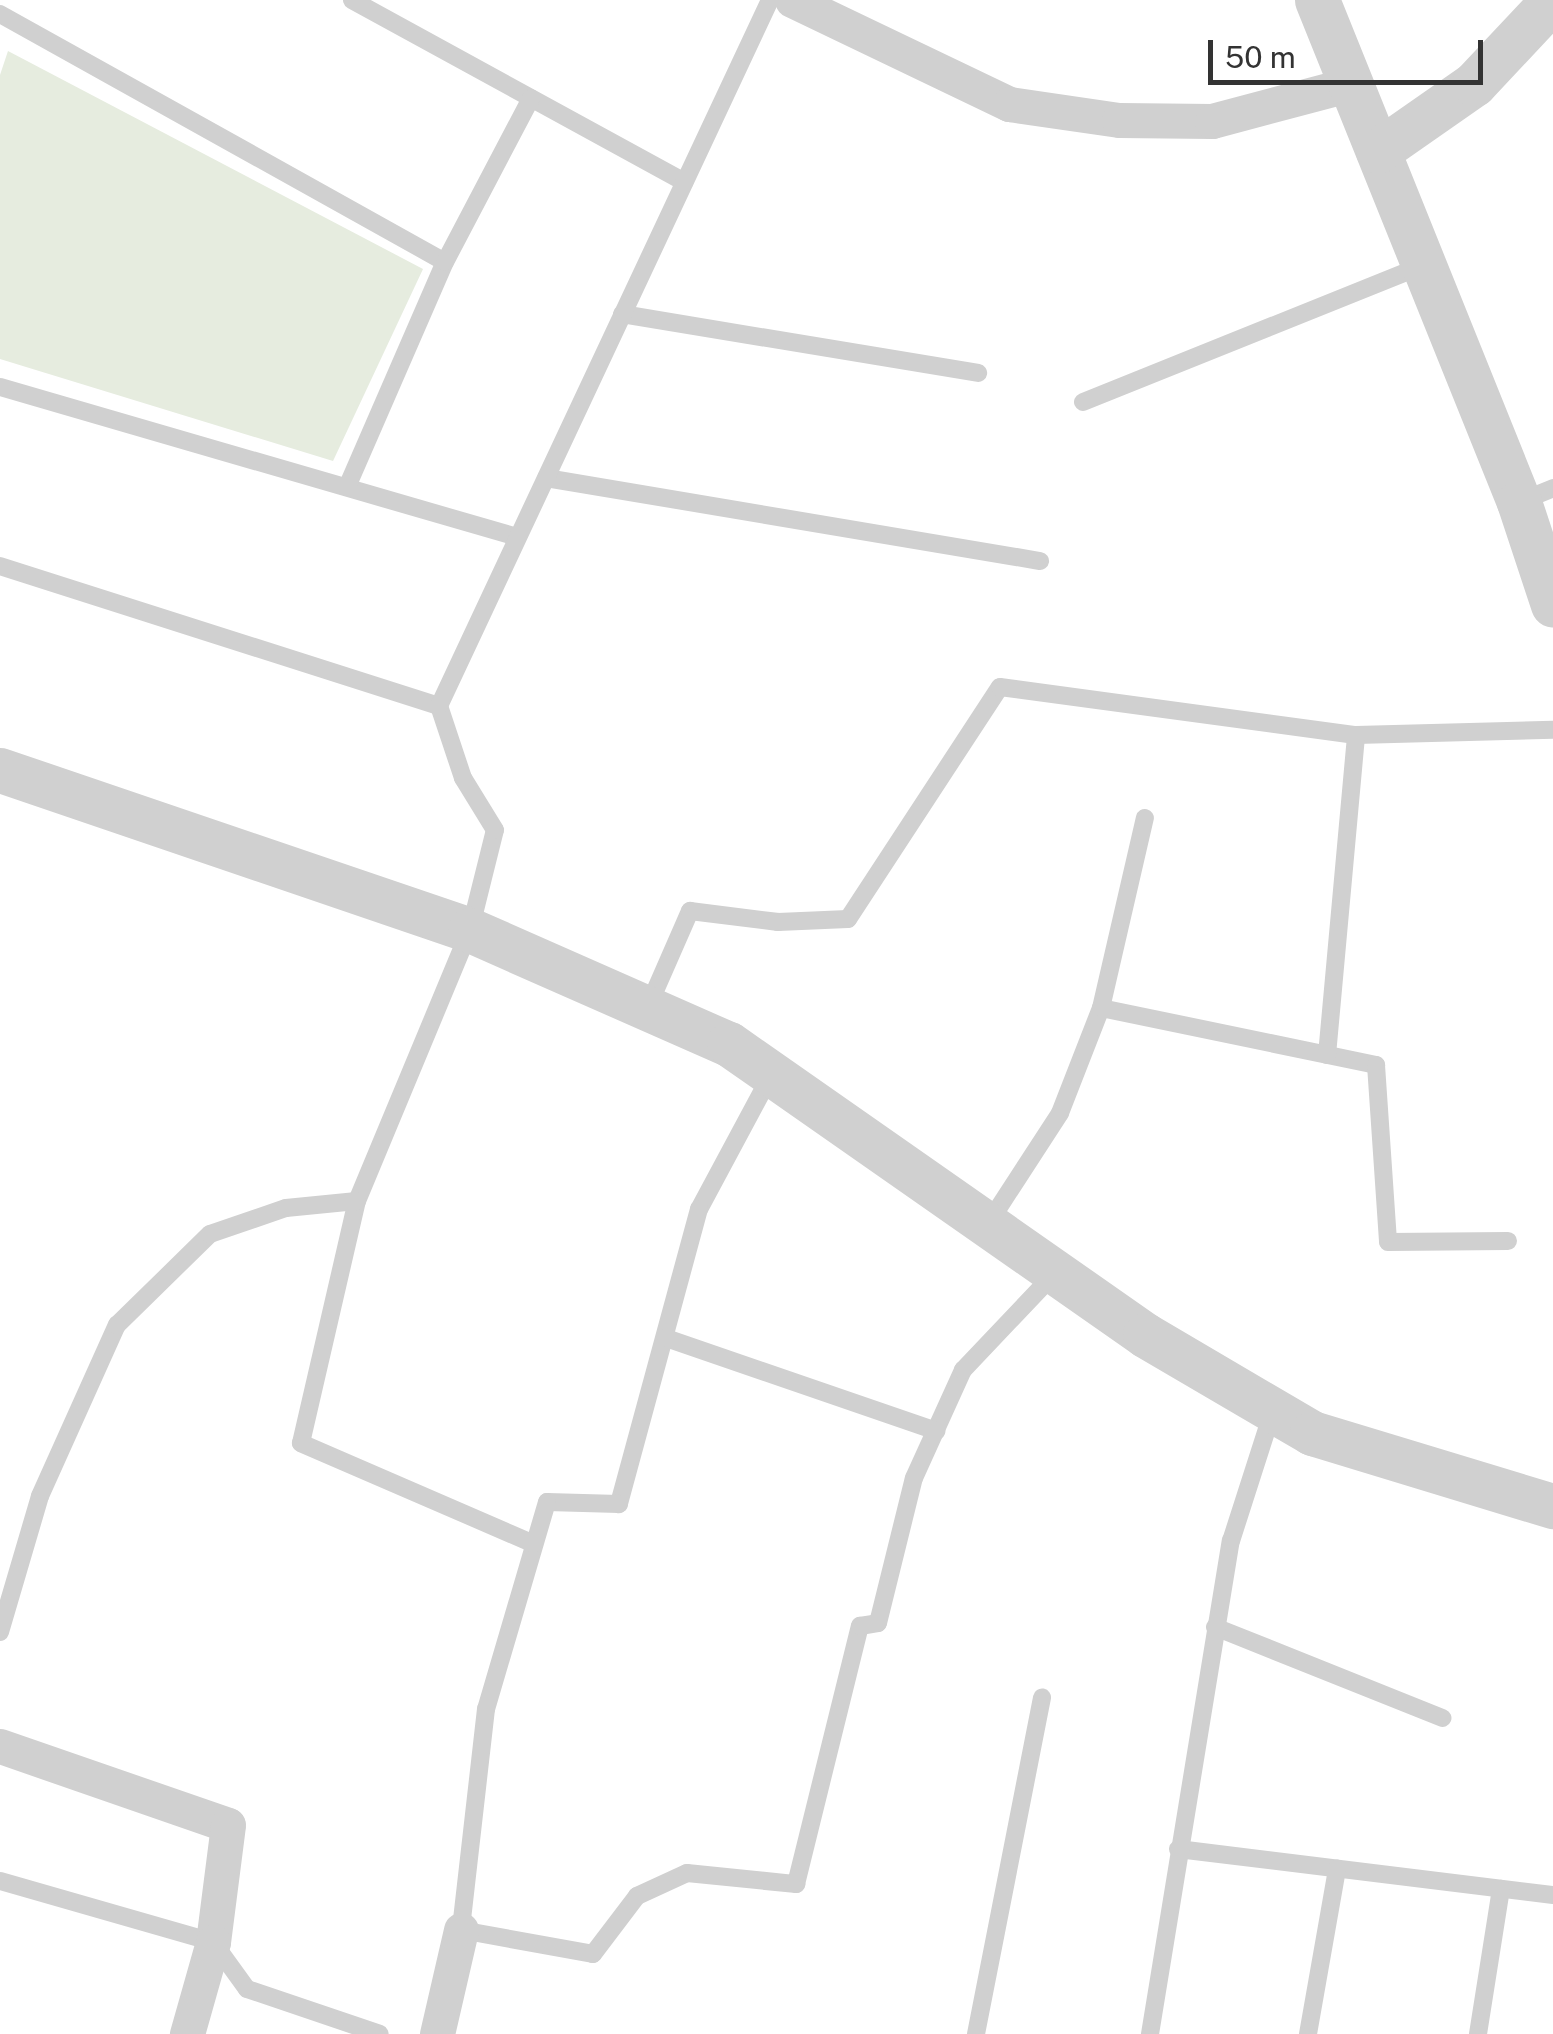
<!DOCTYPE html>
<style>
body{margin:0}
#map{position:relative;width:1553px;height:2034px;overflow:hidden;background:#fff;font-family:"Public Sans",sans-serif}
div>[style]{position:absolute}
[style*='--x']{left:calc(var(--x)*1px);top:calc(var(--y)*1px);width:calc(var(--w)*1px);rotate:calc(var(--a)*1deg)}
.green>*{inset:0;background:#e6ecdf}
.service>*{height:18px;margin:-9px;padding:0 9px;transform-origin:9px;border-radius:9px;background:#d0d0d0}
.minor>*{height:35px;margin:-17.5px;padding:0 17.5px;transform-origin:17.5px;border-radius:17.5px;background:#d0d0d0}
.tertiary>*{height:45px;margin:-22.5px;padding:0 22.5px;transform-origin:22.5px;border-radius:22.5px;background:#d0d0d0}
span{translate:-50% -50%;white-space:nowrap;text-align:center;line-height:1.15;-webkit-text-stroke:10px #fff;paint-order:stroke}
.scale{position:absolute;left:1208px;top:40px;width:275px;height:45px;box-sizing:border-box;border:5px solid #333;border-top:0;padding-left:12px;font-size:30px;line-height:35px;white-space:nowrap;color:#333;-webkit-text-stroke:8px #fff;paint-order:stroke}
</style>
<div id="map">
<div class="green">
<i style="clip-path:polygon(8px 51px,423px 269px,333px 461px,0 359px,0 75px)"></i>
</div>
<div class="service">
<i style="--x:352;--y:0;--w:379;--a:28.7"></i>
<i style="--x:0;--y:14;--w:509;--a:29.13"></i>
<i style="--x:622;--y:314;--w:361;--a:9.4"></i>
<i style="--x:0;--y:387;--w:538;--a:16.18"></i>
<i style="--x:1083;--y:402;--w:367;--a:-21.9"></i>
<i style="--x:546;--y:478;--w:501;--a:9.54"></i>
<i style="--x:347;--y:487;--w:245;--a:-66.5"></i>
<i style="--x:445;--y:262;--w:185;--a:-62.3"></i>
<i style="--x:1519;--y:502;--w:37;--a:-22"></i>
<i style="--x:0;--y:566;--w:461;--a:17.7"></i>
<i style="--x:648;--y:1007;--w:105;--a:-66.4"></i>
<i style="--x:690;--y:911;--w:89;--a:7.1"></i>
<i style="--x:778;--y:922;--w:70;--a:-2.5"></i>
<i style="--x:848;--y:919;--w:277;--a:-56.8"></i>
<i style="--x:1000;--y:687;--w:359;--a:7.7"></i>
<i style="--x:1356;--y:735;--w:197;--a:-1.5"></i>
<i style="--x:1101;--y:1008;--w:281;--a:11.7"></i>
<i style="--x:1376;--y:1065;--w:177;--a:86.1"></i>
<i style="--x:1388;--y:1242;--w:120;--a:-0.5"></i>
<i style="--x:1327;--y:1055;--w:321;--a:-84.8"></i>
<i style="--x:771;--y:1075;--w:152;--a:118.2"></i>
<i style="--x:699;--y:1209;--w:306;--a:105.2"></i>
<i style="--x:619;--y:1504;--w:72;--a:-178.4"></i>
<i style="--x:547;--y:1502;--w:216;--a:106.4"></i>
<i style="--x:486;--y:1709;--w:222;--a:96.5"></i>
<i style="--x:461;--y:1930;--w:134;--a:10.3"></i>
<i style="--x:593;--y:1954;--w:73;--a:-52.8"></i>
<i style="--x:637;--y:1896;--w:55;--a:-24.7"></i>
<i style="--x:687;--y:1873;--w:110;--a:5.8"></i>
<i style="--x:796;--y:1884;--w:266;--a:-76.1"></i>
<i style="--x:860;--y:1626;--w:18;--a:-9"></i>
<i style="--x:878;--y:1623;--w:149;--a:-76.1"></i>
<i style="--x:914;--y:1478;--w:119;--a:-65.6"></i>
<i style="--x:963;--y:1370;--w:134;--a:-46.5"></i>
<i style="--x:988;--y:1224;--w:132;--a:-57"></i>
<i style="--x:1060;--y:1113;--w:113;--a:-68.7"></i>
<i style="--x:1101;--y:1008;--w:195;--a:-77"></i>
<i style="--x:666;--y:1338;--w:286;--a:19"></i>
<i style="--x:534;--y:1544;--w:254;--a:-156.6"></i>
<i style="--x:301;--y:1443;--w:248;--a:-77"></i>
<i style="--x:357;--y:1201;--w:294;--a:-67.4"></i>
<i style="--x:470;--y:930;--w:103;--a:-76"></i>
<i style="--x:495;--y:830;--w:61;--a:-121.6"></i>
<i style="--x:463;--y:778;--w:76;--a:-108.4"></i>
<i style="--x:439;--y:706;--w:780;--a:-64.88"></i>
<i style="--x:1215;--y:1627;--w:245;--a:21.8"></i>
<i style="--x:0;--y:1632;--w:142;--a:-73.6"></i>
<i style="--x:40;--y:1496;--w:188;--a:-65.8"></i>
<i style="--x:117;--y:1325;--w:130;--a:-44.4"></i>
<i style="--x:210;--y:1234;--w:80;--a:-18.9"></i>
<i style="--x:286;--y:1208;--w:71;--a:-5.6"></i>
<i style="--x:1178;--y:1849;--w:378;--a:7"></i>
<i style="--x:0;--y:1881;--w:222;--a:16"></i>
<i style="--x:213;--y:1942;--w:58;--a:54.1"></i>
<i style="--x:247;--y:1989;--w:140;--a:18.7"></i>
<i style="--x:976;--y:2034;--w:343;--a:-78.9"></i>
<i style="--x:1150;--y:2034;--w:500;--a:-80.7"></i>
<i style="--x:1231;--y:1541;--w:134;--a:-72.2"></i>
<i style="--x:1308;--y:2034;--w:168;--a:-80"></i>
<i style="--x:1478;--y:2034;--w:147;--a:-81"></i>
</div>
<div class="minor">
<i style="--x:792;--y:0;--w:241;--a:25.6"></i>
<i style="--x:1009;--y:104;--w:111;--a:8.3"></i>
<i style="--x:1119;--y:120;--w:93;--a:0.6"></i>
<i style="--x:1212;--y:121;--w:144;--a:-14.9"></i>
<i style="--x:0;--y:1746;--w:241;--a:19.1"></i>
<i style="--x:228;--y:1825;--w:118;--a:97.3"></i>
<i style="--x:213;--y:1942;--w:96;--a:105.8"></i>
<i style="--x:437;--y:2034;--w:107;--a:-77"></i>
</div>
<div class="tertiary">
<i style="--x:1317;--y:0;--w:541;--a:68.08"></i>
<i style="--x:1519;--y:502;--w:108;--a:71.7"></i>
<i style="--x:1378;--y:151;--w:117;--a:-34.9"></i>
<i style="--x:1474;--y:84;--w:115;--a:-46.8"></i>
<i style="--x:0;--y:770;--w:496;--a:18.8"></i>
<i style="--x:470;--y:930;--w:283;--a:23.8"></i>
<i style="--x:729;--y:1044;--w:508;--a:34.97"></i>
<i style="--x:1145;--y:1335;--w:194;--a:30.4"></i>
<i style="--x:1312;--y:1433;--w:252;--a:16.9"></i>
</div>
<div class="scale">50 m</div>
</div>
